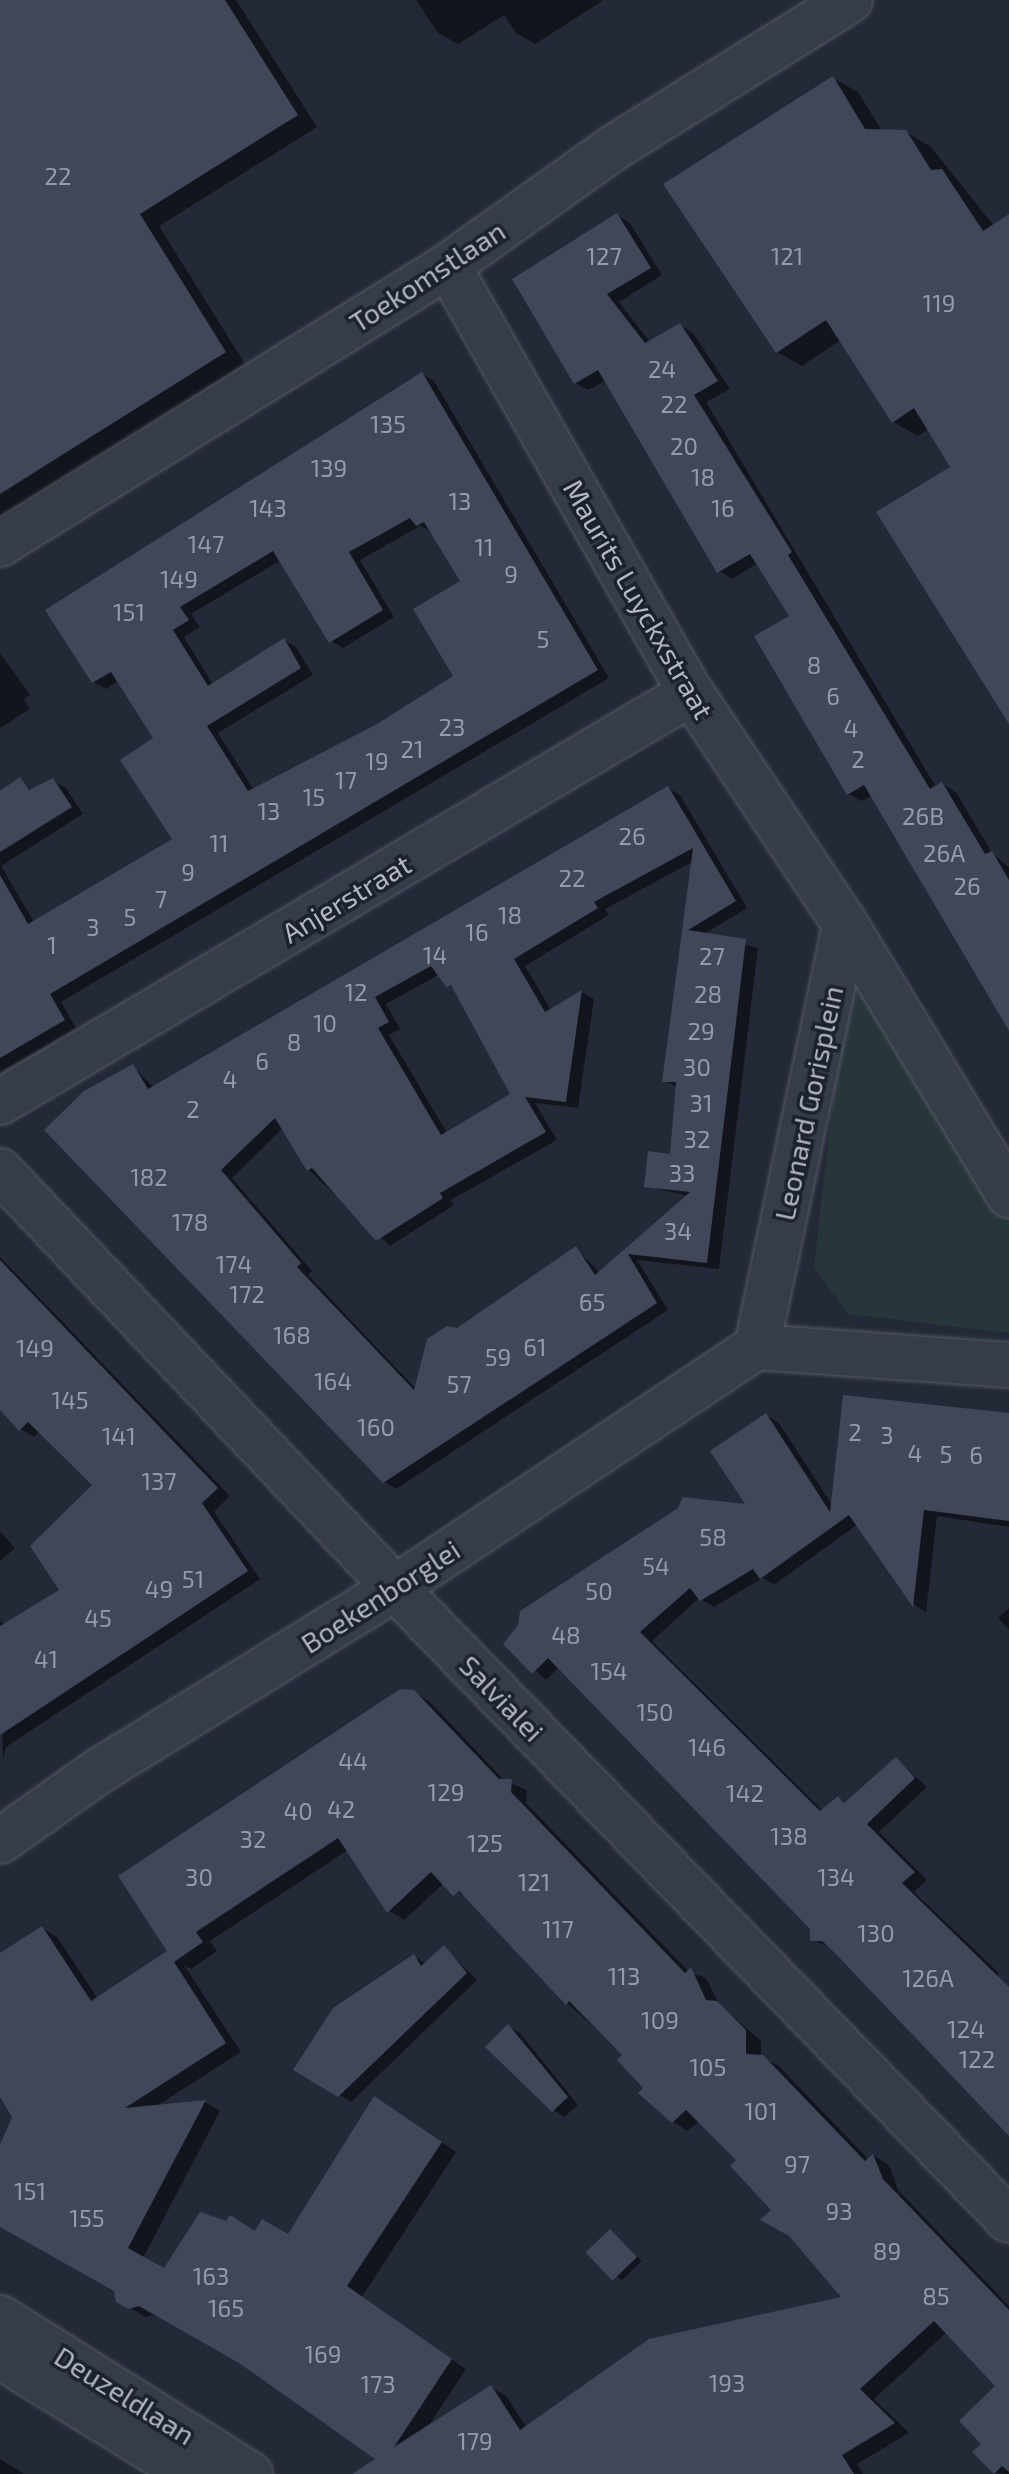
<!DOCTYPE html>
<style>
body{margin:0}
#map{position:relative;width:1009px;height:2474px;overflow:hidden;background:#242938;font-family:"Exo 2",sans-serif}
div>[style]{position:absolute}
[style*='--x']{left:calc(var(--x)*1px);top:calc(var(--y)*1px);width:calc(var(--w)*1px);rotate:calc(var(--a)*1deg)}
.green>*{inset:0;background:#27363a}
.shadow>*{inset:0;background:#0007}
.building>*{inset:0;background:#404758;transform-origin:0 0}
.roads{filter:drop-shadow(0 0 2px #555967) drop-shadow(0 0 2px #555967)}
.minor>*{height:44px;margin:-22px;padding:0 22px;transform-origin:22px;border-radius:22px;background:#373c49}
span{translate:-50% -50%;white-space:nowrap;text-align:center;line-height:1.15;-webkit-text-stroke:7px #1c212e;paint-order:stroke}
.number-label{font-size:24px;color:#969aaa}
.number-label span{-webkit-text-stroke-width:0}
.street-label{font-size:28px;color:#b2b6c5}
</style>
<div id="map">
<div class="green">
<i style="clip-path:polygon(873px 982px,1009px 1209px,1009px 1333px,848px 1314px,814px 1268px,843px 1006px)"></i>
</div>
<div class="shadow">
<i style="clip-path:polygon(0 0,236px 0,317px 127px,159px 226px,245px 364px,0 519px)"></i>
<i style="clip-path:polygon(416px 0,604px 0,535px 44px,516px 33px,504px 15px,458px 44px,438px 33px)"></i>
<i style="clip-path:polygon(833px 78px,858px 92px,882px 131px,906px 132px,931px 147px,994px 226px,1009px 216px,1009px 721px,952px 467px,929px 429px,918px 436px,893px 422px,841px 340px,802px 366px,777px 352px)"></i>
<i style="clip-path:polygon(617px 215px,630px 223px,662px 275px,619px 302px,650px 342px,680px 325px,693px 333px,730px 389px,706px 402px,936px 787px,942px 784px,956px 792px,992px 853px,1009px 867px,1009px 1029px,873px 795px,862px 801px,849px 794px,792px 617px,758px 563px,732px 579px,719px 571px,607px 380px,588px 390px,575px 383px)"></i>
<i style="clip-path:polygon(evenodd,422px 374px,434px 381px,609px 678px,61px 1002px,76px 1028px,0 1072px,0 806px,25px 787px,32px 790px,53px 781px,66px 788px,83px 814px,1px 866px,34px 922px,175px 839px,156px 739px,119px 681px,106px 689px,93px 682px,422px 374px,420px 526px,432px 531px,463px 582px,456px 676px,378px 726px,254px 790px,218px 733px,313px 675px,296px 647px,284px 640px,213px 685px,184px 637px,200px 627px,191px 614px,281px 560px,331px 641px,343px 648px,394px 617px,360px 560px,420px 526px)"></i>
<i style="clip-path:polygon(0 653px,30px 695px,24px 699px,30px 709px,0 728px)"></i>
<i style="clip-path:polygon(evenodd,668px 788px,680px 795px,747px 908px,704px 934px,758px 948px,719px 1269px,637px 1260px,668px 1310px,396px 1489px,384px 1482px,133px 1066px,154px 1088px,668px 788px,694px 861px,665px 1081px,678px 1088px,672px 1156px,646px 1186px,688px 1196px,600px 1273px,576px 1248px,457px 1330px,416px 1389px,308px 1275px,312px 1271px,232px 1178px,283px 1128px,308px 1169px,390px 1246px,454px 1205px,451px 1200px,557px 1140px,535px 1103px,578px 1108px,594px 999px,582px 992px,551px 1010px,525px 966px,609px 915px,605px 909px,694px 861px,668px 788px,440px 974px,456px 991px,513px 1095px,447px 1133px,389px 1035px,400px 1029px,386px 1004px,440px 974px)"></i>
<i style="clip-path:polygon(0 1257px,230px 1496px,214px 1512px,260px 1579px,6px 1747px,3px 1760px,0 1621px,6px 1625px,62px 1591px,94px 1485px,40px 1431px,34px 1437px,21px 1429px,0 1398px)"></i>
<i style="clip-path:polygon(766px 1415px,779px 1423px,833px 1506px,1009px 1415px,1009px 1527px,937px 1516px,926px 1612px,915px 1605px,858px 1524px,774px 1585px,763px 1578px,714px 1607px,699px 1598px,652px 1641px,823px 1811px,838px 1798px,847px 1804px,896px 1759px,927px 1787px,879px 1832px,927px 1880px,914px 1892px,999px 1973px,994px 1978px,1009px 1995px,1009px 2132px,831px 1947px,812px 1940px,812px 1928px,559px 1667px,546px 1680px,506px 1644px,749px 1506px)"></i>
<i style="clip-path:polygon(0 1531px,15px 1548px,0 1561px)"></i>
<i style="clip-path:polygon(1009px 1608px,1009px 1630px,998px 1618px)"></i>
<i style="clip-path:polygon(evenodd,414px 1692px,430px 1702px,505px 1781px,527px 1790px,526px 1803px,689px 1972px,706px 1978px,719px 2004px,761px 2041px,761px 2057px,779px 2066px,869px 2160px,874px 2156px,889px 2165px,898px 2190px,1009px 2306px,1009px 2474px,995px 2473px,984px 2444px,998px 2387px,947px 2332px,874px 2399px,909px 2433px,857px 2464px,863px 2474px,392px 2474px,372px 2447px,241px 2362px,157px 2313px,146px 2317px,118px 2301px,116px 2290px,0 2226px,0 2150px,14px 2117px,0 2093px,0 1956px,42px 1928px,57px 1937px,98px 1999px,174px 1957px,120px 1877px,414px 1692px,348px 1850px,389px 1911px,404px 1920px,444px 1883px,472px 1902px,567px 2003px,625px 2055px,673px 2122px,688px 2131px,700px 2120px,739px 2160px,845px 2298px,527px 2428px,506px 2396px,491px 2387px,428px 2427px,466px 2369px,362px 2297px,456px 2152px,391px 2108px,289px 2237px,256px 2233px,164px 2271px,143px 2258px,220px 2111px,205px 2102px,155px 2107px,241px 2052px,184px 1965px,191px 1969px,217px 1951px,210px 1941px,348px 1850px)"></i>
<i style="clip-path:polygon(444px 1948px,477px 1980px,351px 2102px,296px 2069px,414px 1956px,427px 1964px)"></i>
<i style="clip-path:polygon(509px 2027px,520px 2033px,578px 2105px,564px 2117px,553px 2110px)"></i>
<i style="clip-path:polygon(610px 2232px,642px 2261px,622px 2280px,616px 2276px)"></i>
<i style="clip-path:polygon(0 2459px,24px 2474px,0 2474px)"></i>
</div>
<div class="building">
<i style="clip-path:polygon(0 0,225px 0,298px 115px,140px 214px,226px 352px,0 494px)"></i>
<i style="clip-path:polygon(833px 76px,865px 129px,906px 130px,931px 170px,942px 169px,983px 231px,1009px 214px,1009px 724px,876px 512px,950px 467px,914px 408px,892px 423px,826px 320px,776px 353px,663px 184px)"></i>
<i style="clip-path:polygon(617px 213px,651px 268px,607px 294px,645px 343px,680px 323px,718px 381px,694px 395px,792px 552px,788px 555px,930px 789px,942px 782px,985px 854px,992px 851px,1009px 880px,1009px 1031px,864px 785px,847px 795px,754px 636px,789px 616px,750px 554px,717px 573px,598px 370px,574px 384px,512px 279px)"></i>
<i style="clip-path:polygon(evenodd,422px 372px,598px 670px,50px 994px,65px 1020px,0 1058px,0 875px,28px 924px,172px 839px,120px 760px,153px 738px,111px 672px,92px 683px,45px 610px,422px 372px,410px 518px,416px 526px,424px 522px,460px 581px,413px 609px,453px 676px,377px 724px,248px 791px,207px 726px,301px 668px,284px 638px,208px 686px,173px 630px,189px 620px,180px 607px,273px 551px,329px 643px,383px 610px,349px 552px,410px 518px)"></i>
<i style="clip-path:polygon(20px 777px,29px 790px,53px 778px,72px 807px,0 852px,0 791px)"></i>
<i style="clip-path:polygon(evenodd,668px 786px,736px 901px,688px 930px,746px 939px,707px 1263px,628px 1254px,657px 1303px,383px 1483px,44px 1130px,84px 1091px,133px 1064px,148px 1089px,668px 786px,693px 848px,662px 1082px,676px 1082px,670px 1154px,648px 1151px,644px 1187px,690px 1192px,595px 1275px,576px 1246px,457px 1328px,447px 1326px,427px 1339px,414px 1390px,297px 1267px,301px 1263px,221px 1170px,275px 1118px,307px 1171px,312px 1168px,376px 1241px,443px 1198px,440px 1193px,546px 1132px,525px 1097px,566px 1102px,582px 990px,545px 1012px,514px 959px,598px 908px,594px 902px,693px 848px,668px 786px,431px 966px,446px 987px,451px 985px,510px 1094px,441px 1135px,378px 1028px,389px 1022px,375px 997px,431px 966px)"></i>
<i style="clip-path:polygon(0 1260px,218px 1488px,202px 1503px,248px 1571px,0 1735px,0 1626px,59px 1590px,30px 1546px,92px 1485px,28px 1422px,19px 1431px,0 1410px)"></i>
<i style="clip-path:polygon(843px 1395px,1009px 1413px,1009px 1521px,924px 1510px,913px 1607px,849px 1515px,760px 1579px,753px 1569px,700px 1601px,690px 1588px,640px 1632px,820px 1811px,838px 1796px,844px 1803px,896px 1757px,915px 1778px,867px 1824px,915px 1872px,902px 1883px,1009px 1987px,1009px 2136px,832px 1950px,822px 1941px,810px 1941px,810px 1929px,548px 1658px,532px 1674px,503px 1644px,518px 1625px,520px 1611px,678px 1508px,683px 1497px,745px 1504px,710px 1451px,766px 1413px,830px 1512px)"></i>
<i style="clip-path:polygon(400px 1689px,414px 1690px,499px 1779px,512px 1779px,511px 1792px,685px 1973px,691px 1967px,706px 2000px,717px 2001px,746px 2030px,746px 2054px,763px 2055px,865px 2161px,873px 2154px,883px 2179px,1009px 2310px,1009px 2472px,1002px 2466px,994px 2474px,972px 2452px,981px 2444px,959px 2421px,995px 2386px,934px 2321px,860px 2389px,895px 2423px,842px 2455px,854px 2474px,352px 2474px,375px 2459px,239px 2363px,139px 2306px,128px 2309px,116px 2302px,114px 2291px,0 2227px,0 2145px,12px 2117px,0 2097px,0 1953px,42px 1926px,91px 2001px,167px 1951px,226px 2043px,125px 2108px,206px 2100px,128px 2248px,164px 2268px,200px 2212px,226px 2221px,230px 2215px,255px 2231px,262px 2219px,288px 2234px,374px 2096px,442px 2142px,347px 2286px,452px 2359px,394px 2447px,491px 2385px,520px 2430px,649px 2339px,841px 2297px,789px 2236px,760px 2220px,771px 2210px,730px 2166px,736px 2160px,686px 2110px,672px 2123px,638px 2093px,643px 2088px,617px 2060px,622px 2055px,569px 2001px,566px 2005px,459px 1891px,453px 1896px,431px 1872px,387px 1913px,338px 1838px,196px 1932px,203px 1942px,174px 1962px,118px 1876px)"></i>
<i style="clip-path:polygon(444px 1945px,467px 1973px,338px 2097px,293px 2070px,333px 2008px,414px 1954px,421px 1966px)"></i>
<i style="clip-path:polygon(508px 2024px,568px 2097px,552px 2112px,485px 2047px)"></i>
<i style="left:610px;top:2229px;width:39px;height:34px;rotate:46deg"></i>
</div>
<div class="roads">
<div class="minor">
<i style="--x:448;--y:266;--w:491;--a:60.4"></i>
<i style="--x:691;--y:693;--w:278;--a:56.3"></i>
<i style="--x:845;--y:924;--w:317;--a:58.8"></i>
<i style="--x:0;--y:544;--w:527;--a:-31.82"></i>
<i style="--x:448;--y:266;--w:205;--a:-35.5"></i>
<i style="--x:615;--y:147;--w:277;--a:-32"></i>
<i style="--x:0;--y:1102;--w:803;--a:-30.62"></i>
<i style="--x:0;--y:1171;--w:574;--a:46.55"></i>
<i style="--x:395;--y:1588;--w:881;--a:45.83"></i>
<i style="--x:757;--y:1347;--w:432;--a:-78.2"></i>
<i style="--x:757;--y:1347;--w:253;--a:4.1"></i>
<i style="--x:0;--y:1841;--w:121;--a:-35.3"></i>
<i style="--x:99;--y:1771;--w:348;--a:-31.7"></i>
<i style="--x:395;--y:1588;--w:435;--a:-33.7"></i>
<i style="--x:0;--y:2318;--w:295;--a:32"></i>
<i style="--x:0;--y:2356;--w:225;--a:31.7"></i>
</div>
</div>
<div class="number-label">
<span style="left:58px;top:176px">22</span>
<span style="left:604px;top:256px">127</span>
<span style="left:787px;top:256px">121</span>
<span style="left:939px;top:303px">119</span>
<span style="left:662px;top:369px">24</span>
<span style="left:674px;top:404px">22</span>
<span style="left:388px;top:424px">135</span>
<span style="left:684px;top:446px">20</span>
<span style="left:329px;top:468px">139</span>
<span style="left:703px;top:477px">18</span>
<span style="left:460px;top:501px">13</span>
<span style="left:268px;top:508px">143</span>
<span style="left:723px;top:508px">16</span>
<span style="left:206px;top:544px">147</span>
<span style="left:484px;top:547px">11</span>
<span style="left:511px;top:574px">9</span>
<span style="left:179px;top:579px">149</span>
<span style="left:129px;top:612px">151</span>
<span style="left:543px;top:639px">5</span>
<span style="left:814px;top:665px">8</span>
<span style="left:833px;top:696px">6</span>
<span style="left:452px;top:727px">23</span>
<span style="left:851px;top:728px">4</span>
<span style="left:412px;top:749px">21</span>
<span style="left:858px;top:759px">2</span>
<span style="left:377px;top:761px">19</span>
<span style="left:346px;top:780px">17</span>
<span style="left:314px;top:797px">15</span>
<span style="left:269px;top:811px">13</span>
<span style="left:923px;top:816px">26B</span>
<span style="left:632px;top:836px">26</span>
<span style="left:219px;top:843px">11</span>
<span style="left:944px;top:853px">26A</span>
<span style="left:188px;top:872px">9</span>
<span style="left:572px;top:878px">22</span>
<span style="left:967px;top:886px">26</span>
<span style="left:161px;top:899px">7</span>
<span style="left:510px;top:915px">18</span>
<span style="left:130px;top:917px">5</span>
<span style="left:93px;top:927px">3</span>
<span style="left:477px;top:932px">16</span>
<span style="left:52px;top:945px">1</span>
<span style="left:435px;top:955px">14</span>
<span style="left:712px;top:956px">27</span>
<span style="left:356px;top:992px">12</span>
<span style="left:708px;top:994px">28</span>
<span style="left:325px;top:1023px">10</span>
<span style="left:701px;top:1031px">29</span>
<span style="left:294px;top:1042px">8</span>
<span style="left:262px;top:1061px">6</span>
<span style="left:697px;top:1067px">30</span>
<span style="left:230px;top:1079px">4</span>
<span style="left:701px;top:1103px">31</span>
<span style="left:193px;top:1109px">2</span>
<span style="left:697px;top:1139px">32</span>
<span style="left:682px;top:1173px">33</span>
<span style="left:149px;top:1177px">182</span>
<span style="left:190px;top:1222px">178</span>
<span style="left:678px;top:1231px">34</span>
<span style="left:234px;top:1264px">174</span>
<span style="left:247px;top:1294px">172</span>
<span style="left:592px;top:1302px">65</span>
<span style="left:292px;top:1335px">168</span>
<span style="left:535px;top:1347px">61</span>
<span style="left:35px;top:1348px">149</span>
<span style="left:498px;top:1357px">59</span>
<span style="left:333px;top:1381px">164</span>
<span style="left:459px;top:1384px">57</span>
<span style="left:70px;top:1400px">145</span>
<span style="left:376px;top:1427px">160</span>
<span style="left:855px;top:1432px">2</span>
<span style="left:887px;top:1435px">3</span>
<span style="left:119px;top:1436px">141</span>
<span style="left:915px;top:1453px">4</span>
<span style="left:946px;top:1454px">5</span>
<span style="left:976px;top:1455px">6</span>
<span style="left:159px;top:1481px">137</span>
<span style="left:713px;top:1537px">58</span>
<span style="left:656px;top:1566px">54</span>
<span style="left:193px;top:1579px">51</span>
<span style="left:159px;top:1589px">49</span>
<span style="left:599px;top:1591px">50</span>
<span style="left:98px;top:1618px">45</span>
<span style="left:566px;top:1635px">48</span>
<span style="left:46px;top:1659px">41</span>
<span style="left:609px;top:1671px">154</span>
<span style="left:655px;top:1712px">150</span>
<span style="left:707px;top:1747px">146</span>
<span style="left:353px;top:1761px">44</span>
<span style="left:446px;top:1792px">129</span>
<span style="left:745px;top:1793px">142</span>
<span style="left:341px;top:1809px">42</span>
<span style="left:298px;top:1811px">40</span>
<span style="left:789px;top:1836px">138</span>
<span style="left:253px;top:1839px">32</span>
<span style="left:485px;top:1843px">125</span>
<span style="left:199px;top:1877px">30</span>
<span style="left:836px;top:1877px">134</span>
<span style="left:534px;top:1882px">121</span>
<span style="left:558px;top:1929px">117</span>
<span style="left:876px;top:1933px">130</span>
<span style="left:624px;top:1976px">113</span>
<span style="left:928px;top:1978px">126A</span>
<span style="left:660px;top:2020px">109</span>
<span style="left:966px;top:2029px">124</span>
<span style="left:977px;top:2059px">122</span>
<span style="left:708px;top:2067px">105</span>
<span style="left:761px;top:2111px">101</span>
<span style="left:797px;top:2164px">97</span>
<span style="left:30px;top:2191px">151</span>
<span style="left:839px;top:2211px">93</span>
<span style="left:87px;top:2218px">155</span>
<span style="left:887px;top:2251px">89</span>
<span style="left:211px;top:2276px">163</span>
<span style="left:936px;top:2296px">85</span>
<span style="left:226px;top:2308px">165</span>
<span style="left:323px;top:2354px">169</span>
<span style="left:727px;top:2383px">193</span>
<span style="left:378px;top:2384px">173</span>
<span style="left:475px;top:2441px">179</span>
</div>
<div class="street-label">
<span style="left:427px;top:276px;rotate:-33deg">Toekomstlaan</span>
<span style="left:639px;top:599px;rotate:60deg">Maurits Luyckxstraat</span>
<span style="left:346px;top:898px;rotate:-31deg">Anjerstraat</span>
<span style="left:808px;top:1103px;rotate:-78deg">Leonard Gorisplein</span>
<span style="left:380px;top:1596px;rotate:-33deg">Boekenborglei</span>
<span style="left:502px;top:1698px;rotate:46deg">Salvialei</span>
<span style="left:125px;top:2395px;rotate:32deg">Deuzeldlaan</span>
</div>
</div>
